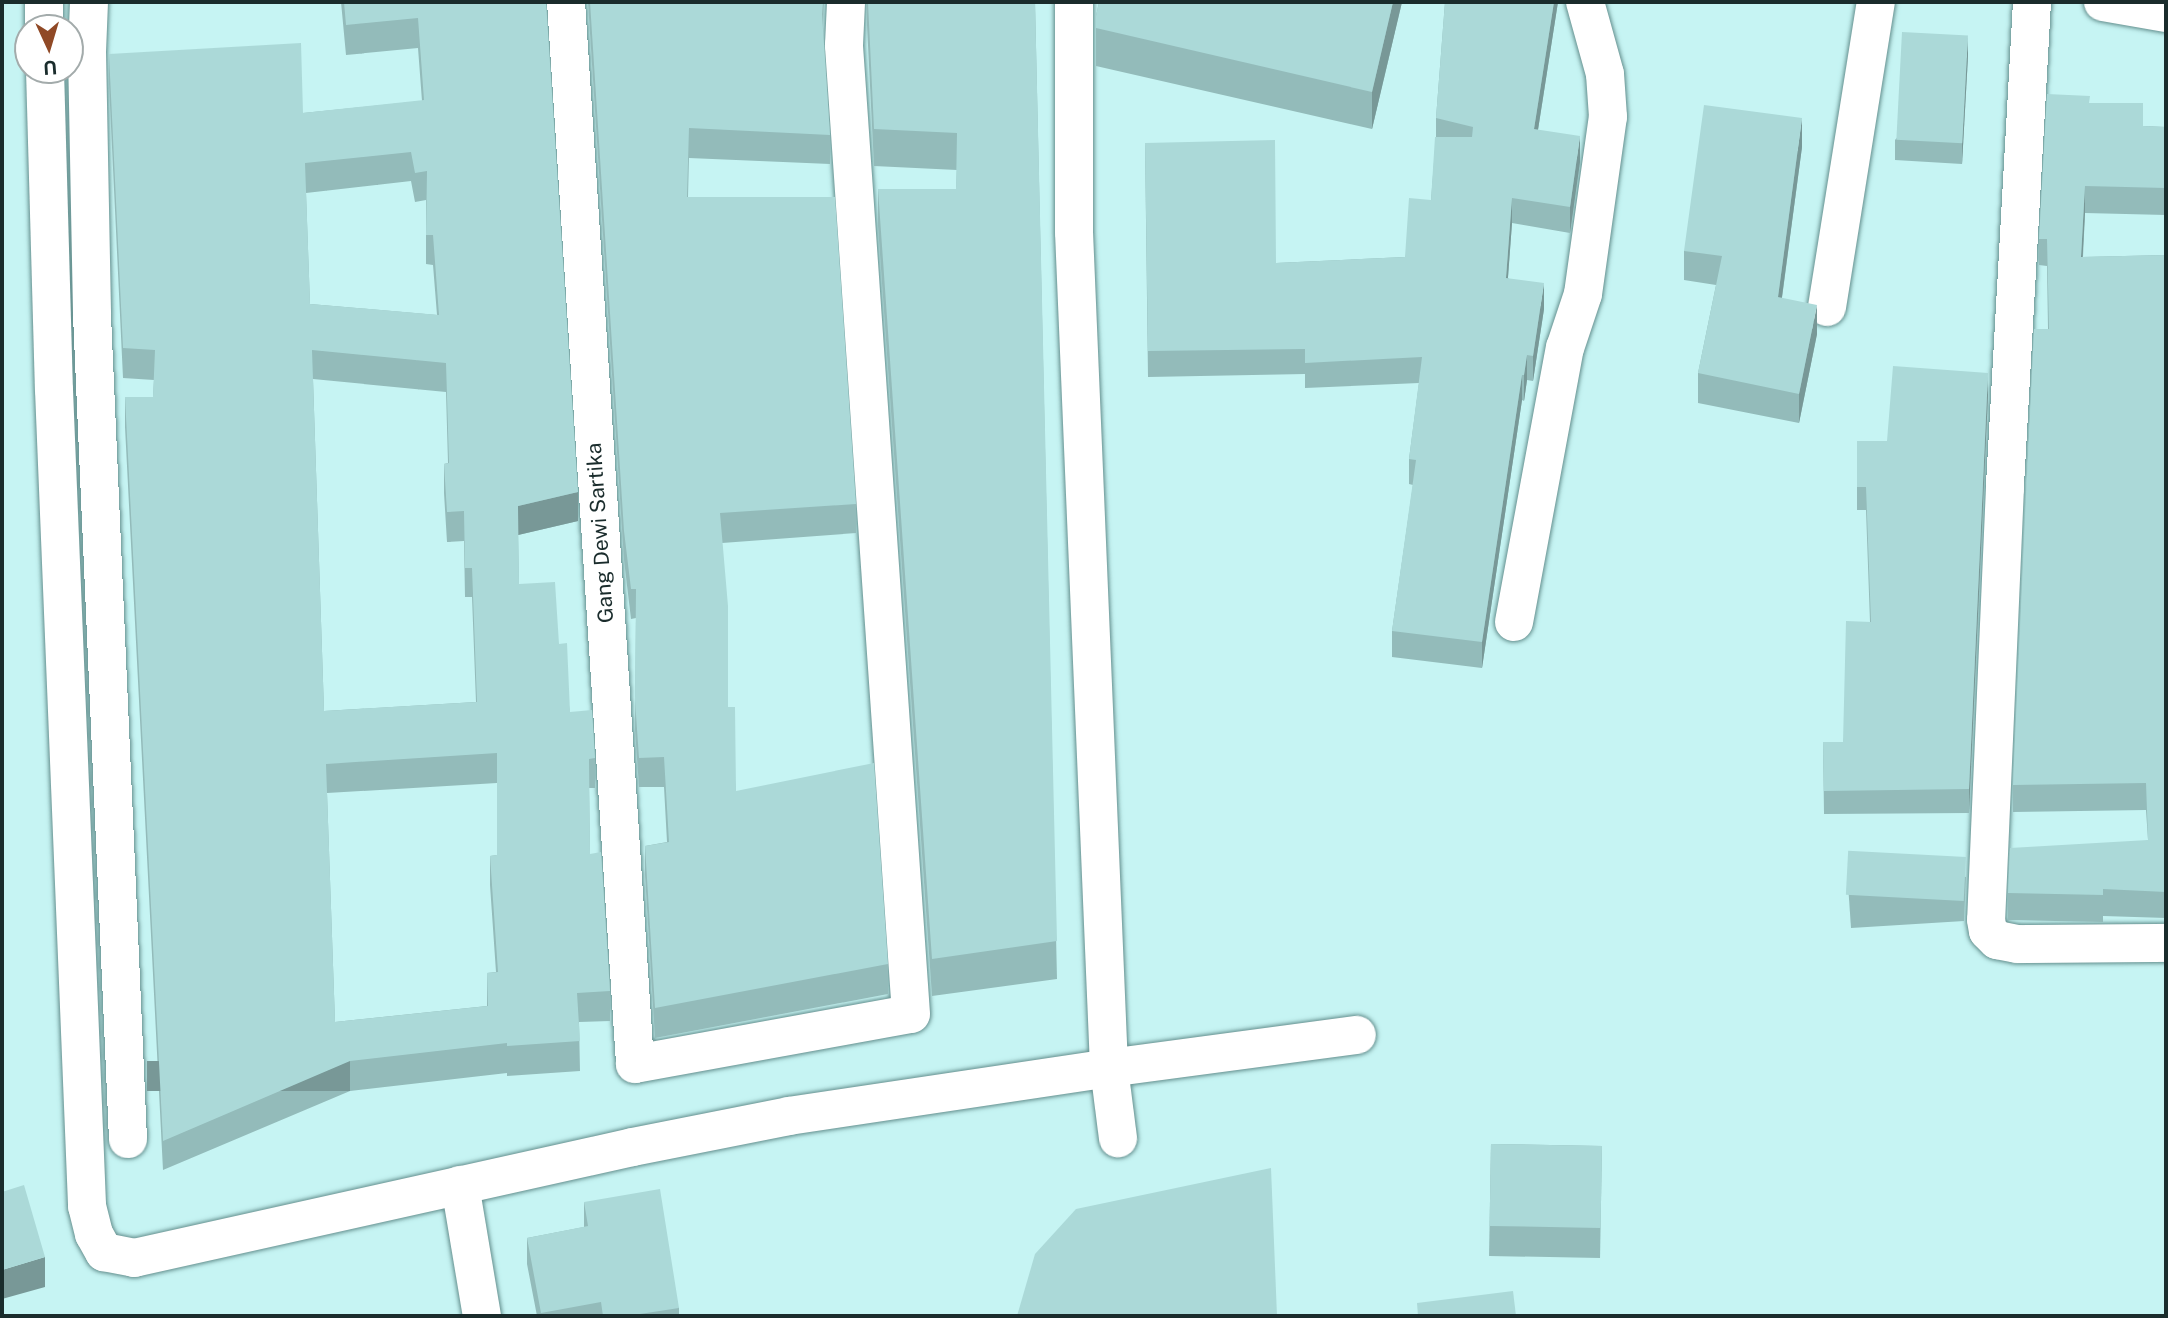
<!DOCTYPE html>
<style>
body{margin:0}
#map{position:relative;width:2168px;height:1318px;overflow:hidden;background:#c6f4f3;font-family:"Public Sans",sans-serif}
div>[style]{position:absolute}
[style*='--x']{left:calc(var(--x)*1px);top:calc(var(--y)*1px);width:calc(var(--w)*1px);rotate:calc(var(--a)*1deg)}
.roads{filter:drop-shadow(0 0 2px #648f8e) drop-shadow(0 0 2px #648f8e)}
.minor>*{height:38px;margin:-19px;padding:0 19px;transform-origin:19px;border-radius:19px;background:#fff}
.wall>*{inset:0;background:#93bbba;transform-origin:0 0}
.shaded-wall>*{inset:0;background:#789897;transform-origin:0 0}
.building>*{inset:0;background:#abd9d8;transform-origin:0 0}
span{translate:-50% -50%;white-space:nowrap;text-align:center;line-height:1.15;-webkit-text-stroke:5px #fff;paint-order:stroke}
.street-label{font-size:21px;color:#1a2c2c}
.frame{position:absolute;inset:0;border:4px solid #1a2c2c;pointer-events:none}
.north{position:absolute;left:14px;top:14px;width:70px;height:70px;box-sizing:border-box;background:#fff;border:2px solid #a3abab;border-radius:50%;rotate:176deg;font-size:19px;font-weight:700;line-height:28px;text-align:center;color:#1a2c2c}
.north::after{content:'';display:block;margin:auto;width:24px;height:32px;background:#904926;clip-path:polygon(50% 0,100% 100%,50% 72%,0 100%)}
</style>
<div id="map">
<div class="roads">
<div class="minor">
<i style="--x:44;--y:2;--w:26;--a:90"></i>
<i style="--x:89;--y:2;--w:50;--a:92.3"></i>
<i style="--x:87;--y:52;--w:263;--a:88.9"></i>
<i style="--x:92;--y:315;--w:825;--a:87.5"></i>
<i style="--x:566;--y:2;--w:1064;--a:86.28"></i>
<i style="--x:635;--y:1064;--w:280;--a:-10.3"></i>
<i style="--x:911;--y:1014;--w:971;--a:-93.96"></i>
<i style="--x:844;--y:45;--w:43;--a:-87.3"></i>
<i style="--x:1074;--y:2;--w:230;--a:90"></i>
<i style="--x:1074;--y:232;--w:837;--a:87.6"></i>
<i style="--x:1109;--y:1068;--w:71;--a:82.7"></i>
<i style="--x:2032;--y:2;--w:486;--a:93.2"></i>
<i style="--x:2005;--y:487;--w:433;--a:92.5"></i>
<i style="--x:1986;--y:920;--w:11;--a:80"></i>
<i style="--x:1988;--y:931;--w:13;--a:45"></i>
<i style="--x:1997;--y:940;--w:20;--a:11"></i>
<i style="--x:2017;--y:944;--w:149;--a:-0.4"></i>
<i style="--x:2103;--y:2;--w:64;--a:9.9"></i>
<i style="--x:45;--y:70;--w:320;--a:88.4"></i>
<i style="--x:54;--y:390;--w:817;--a:87.68"></i>
<i style="--x:87;--y:1206;--w:29;--a:76"></i>
<i style="--x:94;--y:1234;--w:21;--a:61"></i>
<i style="--x:104;--y:1252;--w:31;--a:11"></i>
<i style="--x:134;--y:1258;--w:511;--a:-12.54"></i>
<i style="--x:633;--y:1147;--w:159;--a:-11.2"></i>
<i style="--x:789;--y:1116;--w:324;--a:-8.5"></i>
<i style="--x:1109;--y:1068;--w:250;--a:-7.6"></i>
<i style="--x:1827;--y:307;--w:309;--a:-80.9"></i>
<i style="--x:1514;--y:622;--w:279;--a:-79.5"></i>
<i style="--x:1565;--y:348;--w:57;--a:-71.6"></i>
<i style="--x:1583;--y:294;--w:179;--a:-82"></i>
<i style="--x:1608;--y:117;--w:43;--a:-94"></i>
<i style="--x:1605;--y:74;--w:75;--a:-105.5"></i>
<i style="--x:460;--y:1185;--w:133;--a:80.5"></i>
</div>
</div>
<div class="wall">
<i style="clip-path:polygon(evenodd,341px 2px,546px 2px,578px 521px,518px 535px,519px 584px,559px 644px,570px 712px,595px 758px,595px 788px,589px 788px,590px 854px,610px 991px,610px 1021px,579px 1022px,580px 1071px,507px 1076px,507px 1073px,350px 1091px,163px 1170px,125px 427px,125px 397px,153px 397px,154px 380px,123px 378px,109px 84px,109px 54px,303px 113px,422px 101px,418px 48px,346px 55px,341px 2px,411px 181px,415px 202px,426px 200px,426px 264px,433px 265px,437px 315px,310px 304px,306px 193px,411px 181px,341px 2px,313px 379px,446px 392px,448px 463px,444px 464px,444px 493px,447px 542px,464px 541px,465px 597px,472px 597px,476px 702px,324px 711px,313px 379px,341px 2px,497px 783px,497px 855px,490px 856px,490px 885px,496px 972px,487px 973px,487px 1006px,335px 1022px,327px 793px,497px 783px)"></i>
<i style="clip-path:polygon(588px 2px,824px 2px,823px 27px,830px 135px,830px 164px,689px 158px,688px 197px,856px 504px,856px 533px,722px 543px,728px 707px,736px 791px,888px 964px,888px 994px,655px 1038px,645px 875px,645px 846px,667px 842px,664px 787px,639px 787px,635px 730px,636px 618px,631px 619px,624px 560px)"></i>
<i style="clip-path:polygon(867px 2px,1035px 2px,1057px 979px,932px 996px,878px 226px,878px 189px,956px 189px,957px 170px,874px 166px,867px 25px)"></i>
<i style="clip-path:polygon(1099px 2px,1402px 2px,1372px 129px,1096px 66px,1096px 16px)"></i>
<i style="clip-path:polygon(1445px 2px,1558px 2px,1538px 130px,1580px 162px,1570px 233px,1512px 223px,1508px 278px,1544px 309px,1533px 381px,1527px 380px,1524px 401px,1522px 400px,1482px 668px,1392px 657px,1392px 631px,1413px 485px,1409px 484px,1409px 459px,1419px 383px,1305px 388px,1305px 374px,1148px 377px,1145px 143px,1276px 263px,1405px 257px,1431px 200px,1436px 137px,1436px 118px)"></i>
<i style="clip-path:polygon(1968px 56px,1962px 164px,1895px 160px,1895px 140px)"></i>
<i style="clip-path:polygon(2090px 103px,2143px 126px,2166px 127px,2166px 215px,2085px 213px,2083px 257px,2166px 255px,2166px 246px,2166px 918px,2103px 916px,2103px 922px,2008px 920px,2008px 893px,2148px 840px,2146px 810px,2013px 812px,2013px 785px,2048px 329px,2047px 266px,2039px 265px,2039px 239px)"></i>
<i style="clip-path:polygon(1802px 147px,1782px 298px,1817px 334px,1799px 423px,1698px 403px,1698px 373px,1716px 285px,1684px 280px,1684px 251px)"></i>
<i style="clip-path:polygon(1988px 396px,1969px 813px,1824px 814px,1823px 742px,1843px 742px,1870px 622px,1866px 510px,1857px 510px,1857px 441px,1887px 441px)"></i>
<i style="clip-path:polygon(1848px 864px,1966px 877px,1964px 921px,1851px 928px,1848px 884px)"></i>
<i style="left:1491px;top:1144px;width:111px;height:112px;rotate:1deg"></i>
<i style="clip-path:polygon(584px 1202px,679px 1308px,679px 1316px,537px 1316px,527px 1264px,527px 1238px,584px 1227px)"></i>
</div>
<div class="shaded-wall">
<i style="clip-path:polygon(1393px 2px,1402px 2px,1372px 129px,1372px 92px)"></i>
<i style="clip-path:polygon(1554px 2px,1558px 2px,1534px 155px,1534px 129px)"></i>
<i style="clip-path:polygon(1968px 35px,1968px 56px,1962px 164px,1962px 143px)"></i>
<i style="clip-path:polygon(1802px 118px,1802px 147px,1778px 326px,1778px 297px)"></i>
<i style="clip-path:polygon(1580px 136px,1580px 162px,1570px 233px,1570px 207px)"></i>
<i style="clip-path:polygon(2085px 186px,2085px 213px,2081px 284px,2081px 257px)"></i>
<i style="clip-path:polygon(1512px 198px,1512px 223px,1506px 303px,1506px 278px)"></i>
<i style="clip-path:polygon(1544px 283px,1544px 309px,1533px 381px,1533px 356px)"></i>
<i style="clip-path:polygon(1817px 305px,1817px 334px,1799px 423px,1799px 394px)"></i>
<i style="clip-path:polygon(1527px 355px,1527px 380px,1524px 401px,1524px 375px)"></i>
<i style="clip-path:polygon(1988px 373px,1988px 396px,1969px 813px,1969px 789px)"></i>
<i style="clip-path:polygon(1522px 375px,1522px 400px,1482px 668px,1482px 642px)"></i>
<i style="clip-path:polygon(578px 492px,578px 521px,518px 535px,518px 506px)"></i>
<i style="left:350px;top:1061px;width:30px;height:203px;rotate:90deg"></i>
<i style="clip-path:polygon(45px 1257px,45px 1287px,2px 1299px,2px 1270px)"></i>
</div>
<div class="building">
<i style="clip-path:polygon(evenodd,344px 2px,546px 2px,578px 492px,518px 506px,519px 584px,555px 582px,559px 644px,567px 643px,570px 712px,592px 710px,595px 758px,589px 759px,590px 854px,601px 852px,610px 991px,577px 993px,580px 1041px,507px 1046px,507px 1043px,350px 1061px,163px 1141px,125px 397px,153px 397px,155px 350px,123px 348px,109px 54px,301px 43px,303px 113px,424px 100px,418px 18px,346px 25px,344px 2px,411px 152px,415px 173px,427px 171px,426px 235px,433px 235px,439px 315px,310px 304px,305px 163px,411px 152px,344px 2px,312px 350px,446px 363px,449px 463px,444px 464px,447px 512px,464px 511px,465px 568px,472px 568px,477px 702px,324px 711px,312px 350px,344px 2px,497px 753px,497px 855px,490px 856px,498px 972px,487px 973px,488px 1006px,335px 1022px,326px 764px,497px 753px)"></i>
<i style="clip-path:polygon(590px 2px,823px 2px,822px 14px,830px 135px,689px 128px,687px 197px,835px 197px,856px 504px,720px 513px,728px 606px,728px 707px,735px 707px,736px 791px,874px 763px,888px 964px,655px 1008px,645px 846px,669px 842px,664px 757px,639px 758px,635px 700px,636px 589px,631px 589px,624px 531px)"></i>
<i style="clip-path:polygon(868px 2px,1035px 2px,1057px 941px,932px 959px,878px 189px,956px 189px,957px 133px,874px 129px)"></i>
<i style="clip-path:polygon(1099px 2px,1393px 2px,1372px 92px,1096px 28px,1096px 16px)"></i>
<i style="clip-path:polygon(1445px 2px,1554px 2px,1534px 129px,1580px 136px,1570px 207px,1512px 198px,1506px 278px,1544px 283px,1533px 356px,1527px 355px,1524px 375px,1522px 375px,1482px 642px,1392px 631px,1416px 460px,1409px 459px,1422px 357px,1305px 363px,1305px 349px,1148px 351px,1145px 143px,1275px 140px,1276px 263px,1405px 257px,1409px 198px,1431px 200px,1435px 137px,1472px 137px,1473px 127px,1436px 118px)"></i>
<i style="left:1902px;top:32px;width:66px;height:108px;rotate:3deg"></i>
<i style="clip-path:polygon(2047px 94px,2090px 96px,2089px 103px,2143px 103px,2143px 126px,2166px 127px,2166px 188px,2085px 186px,2081px 257px,2166px 255px,2166px 246px,2166px 892px,2103px 889px,2103px 895px,2008px 893px,2010px 848px,2148px 840px,2146px 783px,2013px 785px,2034px 329px,2049px 329px,2047px 239px,2039px 239px)"></i>
<i style="clip-path:polygon(1704px 105px,1802px 118px,1778px 297px,1817px 305px,1799px 394px,1698px 373px,1722px 256px,1684px 251px)"></i>
<i style="clip-path:polygon(1893px 366px,1988px 373px,1969px 789px,1824px 791px,1823px 742px,1843px 742px,1846px 621px,1871px 622px,1866px 487px,1857px 487px,1857px 441px,1887px 441px)"></i>
<i style="left:1966px;top:857px;width:44px;height:118px;rotate:93deg"></i>
<i style="left:1491px;top:1144px;width:111px;height:82px;rotate:1deg"></i>
<i style="clip-path:polygon(1271px 1168px,1277px 1316px,1017px 1316px,1035px 1254px,1076px 1209px)"></i>
<i style="clip-path:polygon(24px 1185px,45px 1257px,2px 1270px,2px 1192px)"></i>
<i style="clip-path:polygon(660px 1189px,679px 1308px,627px 1316px,603px 1316px,601px 1302px,541px 1313px,527px 1238px,588px 1226px,584px 1202px)"></i>
<i style="clip-path:polygon(1513px 1291px,1516px 1316px,1418px 1316px,1417px 1303px)"></i>
</div>
<div class="street-label">
<span style="left:600px;top:533px;rotate:-94deg">Gang Dewi Sartika</span>
</div>
<div class="frame"></div>
<div class="north">U</div>
</div>
